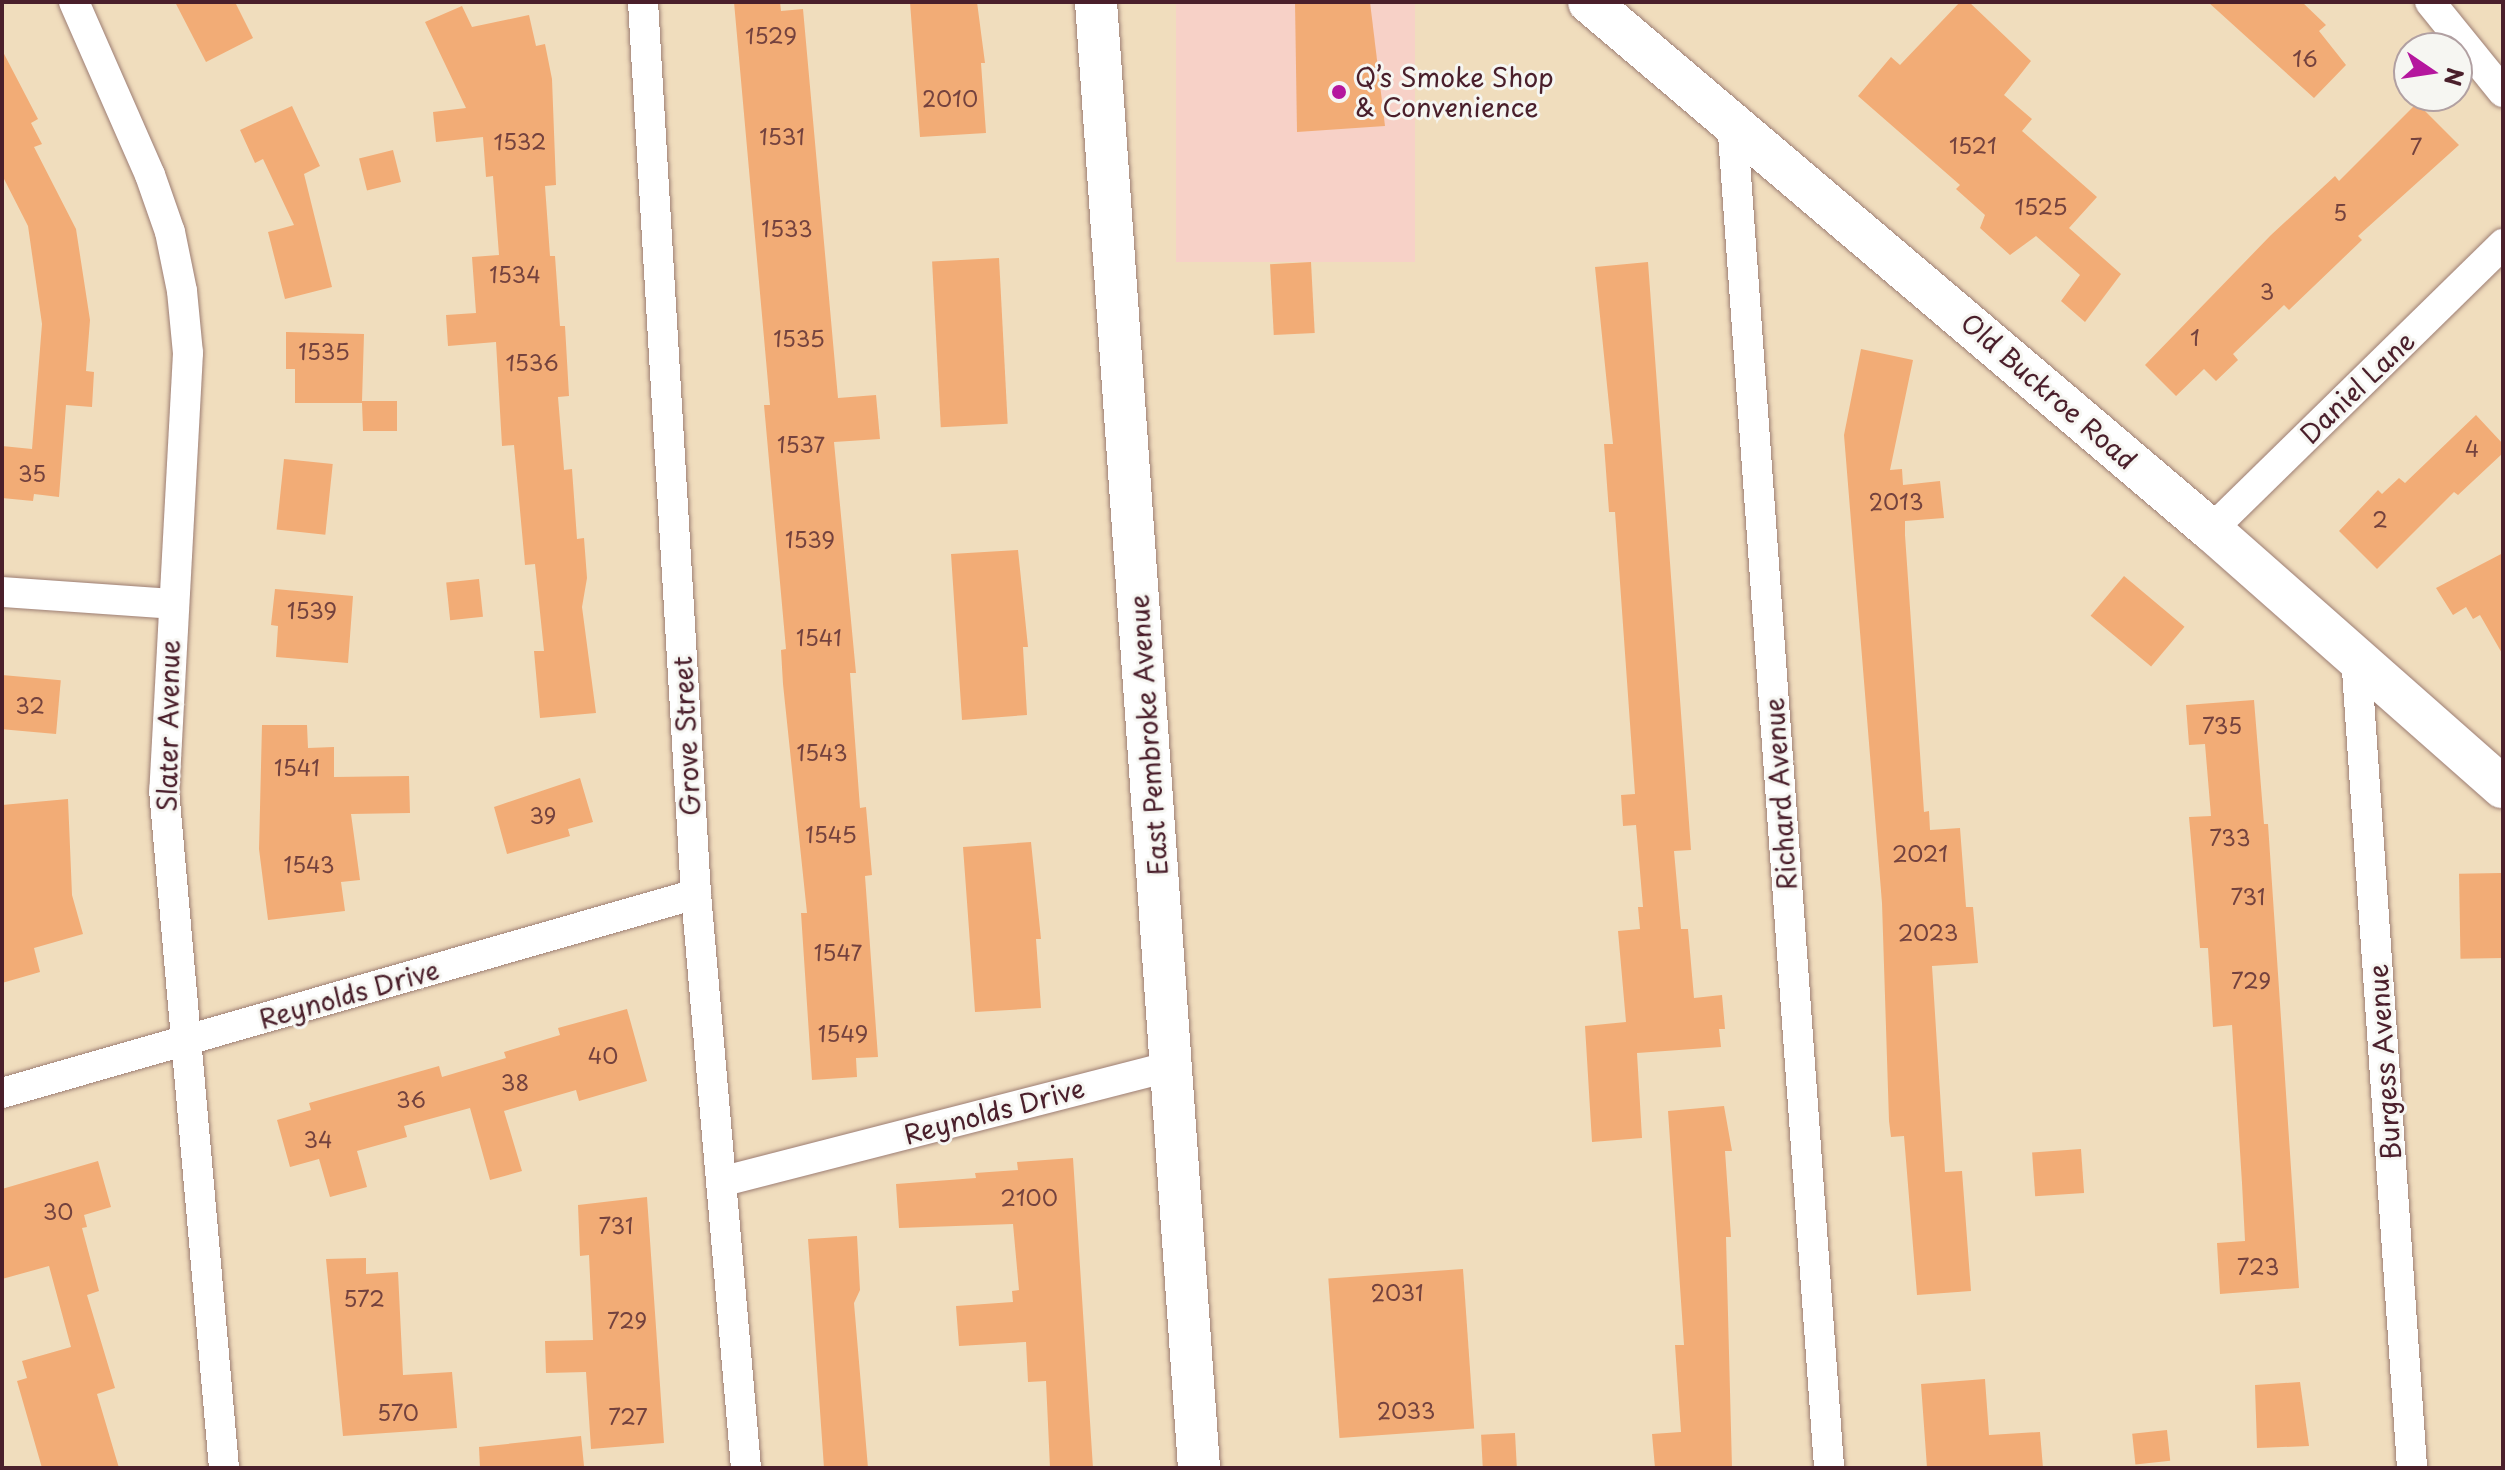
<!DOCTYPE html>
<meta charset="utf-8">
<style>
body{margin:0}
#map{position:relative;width:2505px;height:1470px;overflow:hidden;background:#f0ddbd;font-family:"Playpen Sans",sans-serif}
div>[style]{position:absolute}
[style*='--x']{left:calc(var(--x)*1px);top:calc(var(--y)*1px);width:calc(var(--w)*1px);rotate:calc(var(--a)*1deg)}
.built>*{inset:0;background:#f7d1c7;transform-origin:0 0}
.building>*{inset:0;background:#f2ac76;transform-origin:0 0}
.roads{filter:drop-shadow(0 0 2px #9d7e74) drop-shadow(0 0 2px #9d7e74)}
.minor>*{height:30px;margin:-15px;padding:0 15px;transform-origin:15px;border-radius:15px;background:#fff}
.secondary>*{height:42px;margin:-21px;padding:0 21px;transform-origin:21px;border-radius:21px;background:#fff}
.dots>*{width:22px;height:22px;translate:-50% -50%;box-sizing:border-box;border:4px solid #f6f6f2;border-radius:50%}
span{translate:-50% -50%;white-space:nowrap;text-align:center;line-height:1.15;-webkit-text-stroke:6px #f6f6f2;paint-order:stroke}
.number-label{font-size:22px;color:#74423e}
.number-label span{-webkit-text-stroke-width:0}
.poi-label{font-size:26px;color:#4a1f2b}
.left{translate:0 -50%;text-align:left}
.street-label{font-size:26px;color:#4a1f2b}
.frame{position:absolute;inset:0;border:4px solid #4a1f2b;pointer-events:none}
.north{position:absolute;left:2393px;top:32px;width:80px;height:80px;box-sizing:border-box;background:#f6f6f2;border:2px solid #b1a0a2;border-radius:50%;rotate:103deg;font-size:22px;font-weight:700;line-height:32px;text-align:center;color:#4a1f2b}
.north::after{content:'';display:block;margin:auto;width:28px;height:36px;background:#b5179e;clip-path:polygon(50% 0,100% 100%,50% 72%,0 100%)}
</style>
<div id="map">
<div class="built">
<i style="left:1176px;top:2px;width:239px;height:260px"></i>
</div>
<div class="building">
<i style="clip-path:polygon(175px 2px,235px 2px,253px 38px,206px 62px)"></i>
<i style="clip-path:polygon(734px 2px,780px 2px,781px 11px,803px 9px,838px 398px,876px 395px,880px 439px,834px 442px,856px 673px,850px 673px,860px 808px,866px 807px,872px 875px,865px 876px,878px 1057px,856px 1058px,857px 1077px,812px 1080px,801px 913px,807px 913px,783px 684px,781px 650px,786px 649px,764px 405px,770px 405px)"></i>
<i style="clip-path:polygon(910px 2px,977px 2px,985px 63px,981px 63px,986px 133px,920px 137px)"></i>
<i style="clip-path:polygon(1295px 2px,1370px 2px,1385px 126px,1297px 132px)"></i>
<i style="clip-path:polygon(1960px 2px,1969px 2px,2031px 61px,2004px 95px,2032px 119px,2022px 131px,2097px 197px,2069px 228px,2121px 274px,2085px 322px,2061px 301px,2080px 275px,2036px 236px,2010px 255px,1980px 228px,1985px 215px,1956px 189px,1960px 185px,1858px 96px,1891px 57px,1900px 65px)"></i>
<i style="clip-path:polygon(2208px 2px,2302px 2px,2326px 25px,2319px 31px,2346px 65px,2314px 98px)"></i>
<i style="clip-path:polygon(462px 6px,472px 27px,529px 15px,536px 46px,545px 44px,552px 79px,556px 185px,545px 186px,550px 256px,555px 256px,560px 326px,565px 326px,569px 396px,558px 397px,564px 470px,572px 469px,577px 539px,584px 538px,587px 578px,582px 607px,596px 713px,540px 718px,534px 651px,544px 651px,535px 564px,525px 565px,514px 445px,502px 446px,496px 342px,448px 346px,446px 315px,476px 313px,472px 257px,499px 255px,493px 176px,486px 177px,483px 137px,436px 142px,433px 112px,466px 108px,425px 22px)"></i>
<i style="clip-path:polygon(2px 50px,38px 119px,31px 123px,42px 144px,34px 147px,76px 229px,90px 320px,86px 371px,94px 372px,92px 407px,66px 405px,59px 497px,34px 494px,33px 501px,2px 498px,2px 446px,32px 449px,42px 324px,28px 226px,2px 175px)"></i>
<i style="clip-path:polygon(2417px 103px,2459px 145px,2358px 236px,2362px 240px,2289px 310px,2284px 305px,2233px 354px,2238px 360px,2216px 381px,2204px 369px,2176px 396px,2145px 365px,2271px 235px,2335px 176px,2339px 181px)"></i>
<i style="clip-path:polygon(292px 106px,320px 166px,304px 174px,332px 287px,285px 299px,268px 232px,294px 225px,263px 159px,255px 163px,240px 130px)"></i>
<i style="left:393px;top:150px;width:33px;height:35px;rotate:76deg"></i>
<i style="left:999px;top:258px;width:166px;height:67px;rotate:87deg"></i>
<i style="left:1311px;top:262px;width:71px;height:41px;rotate:87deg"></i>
<i style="clip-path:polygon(1648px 262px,1691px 850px,1674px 851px,1681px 929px,1688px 929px,1694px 998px,1722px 995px,1725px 1029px,1719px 1029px,1721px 1047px,1637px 1053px,1642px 1138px,1592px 1142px,1585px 1026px,1626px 1022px,1618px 931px,1640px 929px,1638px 907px,1643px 907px,1636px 825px,1623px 826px,1621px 795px,1635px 794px,1615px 512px,1609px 512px,1604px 444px,1613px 444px,1595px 267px)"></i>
<i style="clip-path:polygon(286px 332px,364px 334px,362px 401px,397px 401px,397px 431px,363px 431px,362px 403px,295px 403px,295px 369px,286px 369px)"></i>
<i style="clip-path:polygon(1861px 349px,1913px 360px,1890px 470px,1902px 469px,1903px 485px,1940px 481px,1944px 518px,1905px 521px,1905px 535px,1924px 812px,1929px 811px,1930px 830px,1960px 828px,1966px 907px,1973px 907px,1978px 963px,1932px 966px,1945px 1172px,1962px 1171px,1971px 1291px,1917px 1295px,1904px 1136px,1891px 1137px,1889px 1121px,1882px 903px,1844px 435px)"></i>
<i style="clip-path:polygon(2476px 415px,2503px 444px,2503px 453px,2458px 495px,2454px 492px,2377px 569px,2339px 531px,2378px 490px,2382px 494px,2399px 478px,2405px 483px)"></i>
<i style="left:284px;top:459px;width:49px;height:71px;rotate:6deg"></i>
<i style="clip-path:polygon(1018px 550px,1028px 647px,1023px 647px,1027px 715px,962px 720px,951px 554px)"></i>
<i style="clip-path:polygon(2503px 553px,2503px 655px,2480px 615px,2473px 619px,2466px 607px,2453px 615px,2436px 588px)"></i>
<i style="left:2124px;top:576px;width:79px;height:52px;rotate:40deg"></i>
<i style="left:479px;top:579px;width:38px;height:33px;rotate:84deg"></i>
<i style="clip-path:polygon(275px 589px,353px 596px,348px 663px,276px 657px,278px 626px,271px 625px)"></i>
<i style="left:2px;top:675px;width:59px;height:54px;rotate:5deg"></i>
<i style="clip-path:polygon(2254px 700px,2264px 824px,2268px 824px,2299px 1288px,2220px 1294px,2217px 1243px,2245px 1241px,2242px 1183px,2232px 1025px,2213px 1027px,2208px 948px,2200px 948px,2193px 862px,2189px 817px,2211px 816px,2205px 744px,2189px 745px,2186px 705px)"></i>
<i style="clip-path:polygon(262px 725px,307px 725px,308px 748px,334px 747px,334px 777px,409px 776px,410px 813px,351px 814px,360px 880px,341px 882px,345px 911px,268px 920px,259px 849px)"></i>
<i style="clip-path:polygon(580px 778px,593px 822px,568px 829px,570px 836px,507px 854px,494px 807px)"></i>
<i style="clip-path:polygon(68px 799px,72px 895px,83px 934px,34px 948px,40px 972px,2px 983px,2px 805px)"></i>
<i style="clip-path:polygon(1031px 842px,1041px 939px,1036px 939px,1041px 1008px,975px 1012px,963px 847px)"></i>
<i style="left:2501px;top:873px;width:85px;height:42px;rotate:89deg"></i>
<i style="clip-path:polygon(627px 1009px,647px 1081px,579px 1101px,576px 1090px,504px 1111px,522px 1171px,490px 1180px,470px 1108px,404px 1126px,407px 1137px,357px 1151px,367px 1187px,330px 1197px,319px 1159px,290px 1167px,277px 1120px,311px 1110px,309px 1103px,439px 1066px,442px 1077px,506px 1058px,504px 1052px,560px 1035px,558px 1028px)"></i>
<i style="clip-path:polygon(1724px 1106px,1732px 1151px,1725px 1151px,1731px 1237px,1726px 1237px,1732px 1468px,1655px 1468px,1652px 1434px,1681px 1432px,1675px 1345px,1684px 1345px,1668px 1111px)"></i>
<i style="left:2081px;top:1149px;width:44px;height:49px;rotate:86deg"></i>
<i style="clip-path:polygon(1073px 1158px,1093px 1468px,1050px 1468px,1046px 1381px,1028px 1382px,1026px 1342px,959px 1346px,956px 1306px,1013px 1302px,1012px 1291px,1019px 1290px,1013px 1224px,899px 1228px,896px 1184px,976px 1178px,975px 1173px,1018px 1170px,1017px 1162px)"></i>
<i style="clip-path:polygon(98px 1161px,111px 1207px,84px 1215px,87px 1227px,82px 1228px,99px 1291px,87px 1295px,115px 1388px,97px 1394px,119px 1468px,42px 1468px,17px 1381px,27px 1378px,22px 1361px,71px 1347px,49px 1266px,2px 1279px,2px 1189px)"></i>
<i style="clip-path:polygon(647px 1197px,664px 1443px,591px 1449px,586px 1372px,546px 1373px,545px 1341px,593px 1340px,589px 1255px,580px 1256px,578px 1205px)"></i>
<i style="clip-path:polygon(857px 1236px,860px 1290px,854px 1303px,868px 1468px,824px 1468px,808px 1239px)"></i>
<i style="clip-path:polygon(366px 1258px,366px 1274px,398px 1272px,403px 1375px,452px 1372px,457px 1428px,343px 1436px,326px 1259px)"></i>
<i style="left:1463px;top:1269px;width:160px;height:135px;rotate:86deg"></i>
<i style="clip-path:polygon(1985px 1379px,1989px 1435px,2040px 1432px,2043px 1468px,1927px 1468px,1921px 1384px)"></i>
<i style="clip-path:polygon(2300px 1382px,2309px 1446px,2257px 1448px,2255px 1385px)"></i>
<i style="left:2167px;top:1430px;width:31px;height:35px;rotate:84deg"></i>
<i style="left:1515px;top:1433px;width:35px;height:34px;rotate:87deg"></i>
<i style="clip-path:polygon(581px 1436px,584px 1466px,480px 1468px,479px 1447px)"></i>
</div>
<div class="roads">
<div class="minor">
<i style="--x:74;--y:2;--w:189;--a:66.3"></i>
<i style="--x:150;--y:175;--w:60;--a:70.7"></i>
<i style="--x:170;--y:232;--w:60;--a:78.5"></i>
<i style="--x:182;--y:291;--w:62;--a:84.5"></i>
<i style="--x:188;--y:353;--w:438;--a:93.1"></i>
<i style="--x:164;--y:790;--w:681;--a:84.94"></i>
<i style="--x:643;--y:2;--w:894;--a:86.6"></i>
<i style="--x:696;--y:894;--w:576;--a:85.02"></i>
<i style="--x:2430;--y:2;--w:116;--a:51"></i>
<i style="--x:1732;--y:120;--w:1351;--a:85.88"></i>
<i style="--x:2211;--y:530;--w:409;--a:-44.4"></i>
<i style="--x:2;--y:592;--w:170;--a:4"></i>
<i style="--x:2356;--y:656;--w:814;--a:86.05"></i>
<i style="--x:2;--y:1093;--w:722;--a:-16"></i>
<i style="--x:724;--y:1181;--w:462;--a:-14.4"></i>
</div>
<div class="secondary">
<i style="--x:1096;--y:2;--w:1470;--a:85.98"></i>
<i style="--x:1589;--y:2;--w:816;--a:40.33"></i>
<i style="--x:2211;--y:530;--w:389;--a:41.4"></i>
</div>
</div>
<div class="dots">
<i style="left:1339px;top:92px;background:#b5179e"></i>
</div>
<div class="number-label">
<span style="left:771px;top:35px">1529</span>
<span style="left:2305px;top:58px">16</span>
<span style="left:950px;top:98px">2010</span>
<span style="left:782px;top:136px">1531</span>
<span style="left:520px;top:141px">1532</span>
<span style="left:1973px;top:145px">1521</span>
<span style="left:2416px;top:146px">7</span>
<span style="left:2041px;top:206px">1525</span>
<span style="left:2340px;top:212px">5</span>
<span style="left:787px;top:228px">1533</span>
<span style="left:515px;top:274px">1534</span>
<span style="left:2267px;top:291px">3</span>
<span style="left:2195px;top:337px">1</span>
<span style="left:799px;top:338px">1535</span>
<span style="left:324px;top:351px">1535</span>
<span style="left:532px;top:362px">1536</span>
<span style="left:801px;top:444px">1537</span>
<span style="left:2472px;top:448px">4</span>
<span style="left:32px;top:473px">35</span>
<span style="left:1896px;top:501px">2013</span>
<span style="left:2380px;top:519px">2</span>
<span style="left:810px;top:539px">1539</span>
<span style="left:312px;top:610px">1539</span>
<span style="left:819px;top:637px">1541</span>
<span style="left:30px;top:705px">32</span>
<span style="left:2222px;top:725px">735</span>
<span style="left:822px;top:752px">1543</span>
<span style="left:297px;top:767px">1541</span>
<span style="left:543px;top:815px">39</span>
<span style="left:831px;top:834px">1545</span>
<span style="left:2230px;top:837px">733</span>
<span style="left:1920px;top:853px">2021</span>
<span style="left:309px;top:864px">1543</span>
<span style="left:2248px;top:896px">731</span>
<span style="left:1928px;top:932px">2023</span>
<span style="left:838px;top:952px">1547</span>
<span style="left:2251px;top:980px">729</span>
<span style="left:843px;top:1033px">1549</span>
<span style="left:603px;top:1055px">40</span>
<span style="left:515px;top:1082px">38</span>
<span style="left:411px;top:1099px">36</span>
<span style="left:318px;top:1139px">34</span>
<span style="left:1029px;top:1197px">2100</span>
<span style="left:58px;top:1211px">30</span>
<span style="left:616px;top:1225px">731</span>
<span style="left:2258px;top:1266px">723</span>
<span style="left:1397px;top:1292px">2031</span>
<span style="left:364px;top:1298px">572</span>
<span style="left:627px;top:1320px">729</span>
<span style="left:1406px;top:1410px">2033</span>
<span style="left:398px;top:1412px">570</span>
<span style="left:628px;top:1416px">727</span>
</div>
<div class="poi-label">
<span class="left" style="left:1355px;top:92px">Q’s Smoke Shop<br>&amp; Convenience</span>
</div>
<div class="street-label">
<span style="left:2357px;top:387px;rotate:-44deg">Daniel Lane</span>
<span style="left:2049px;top:391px;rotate:41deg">Old Buckroe Road</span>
<span style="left:168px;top:726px;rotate:-89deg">Slater Avenue</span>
<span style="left:1148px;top:735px;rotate:-94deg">East Pembroke Avenue</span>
<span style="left:686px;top:736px;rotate:-93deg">Grove Street</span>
<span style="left:1780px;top:794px;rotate:-94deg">Richard Avenue</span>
<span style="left:349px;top:994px;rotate:-16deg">Reynolds Drive</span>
<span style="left:2384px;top:1062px;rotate:-94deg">Burgess Avenue</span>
<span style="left:994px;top:1111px;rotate:-15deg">Reynolds Drive</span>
</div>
<div class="frame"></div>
<div class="north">N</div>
</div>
